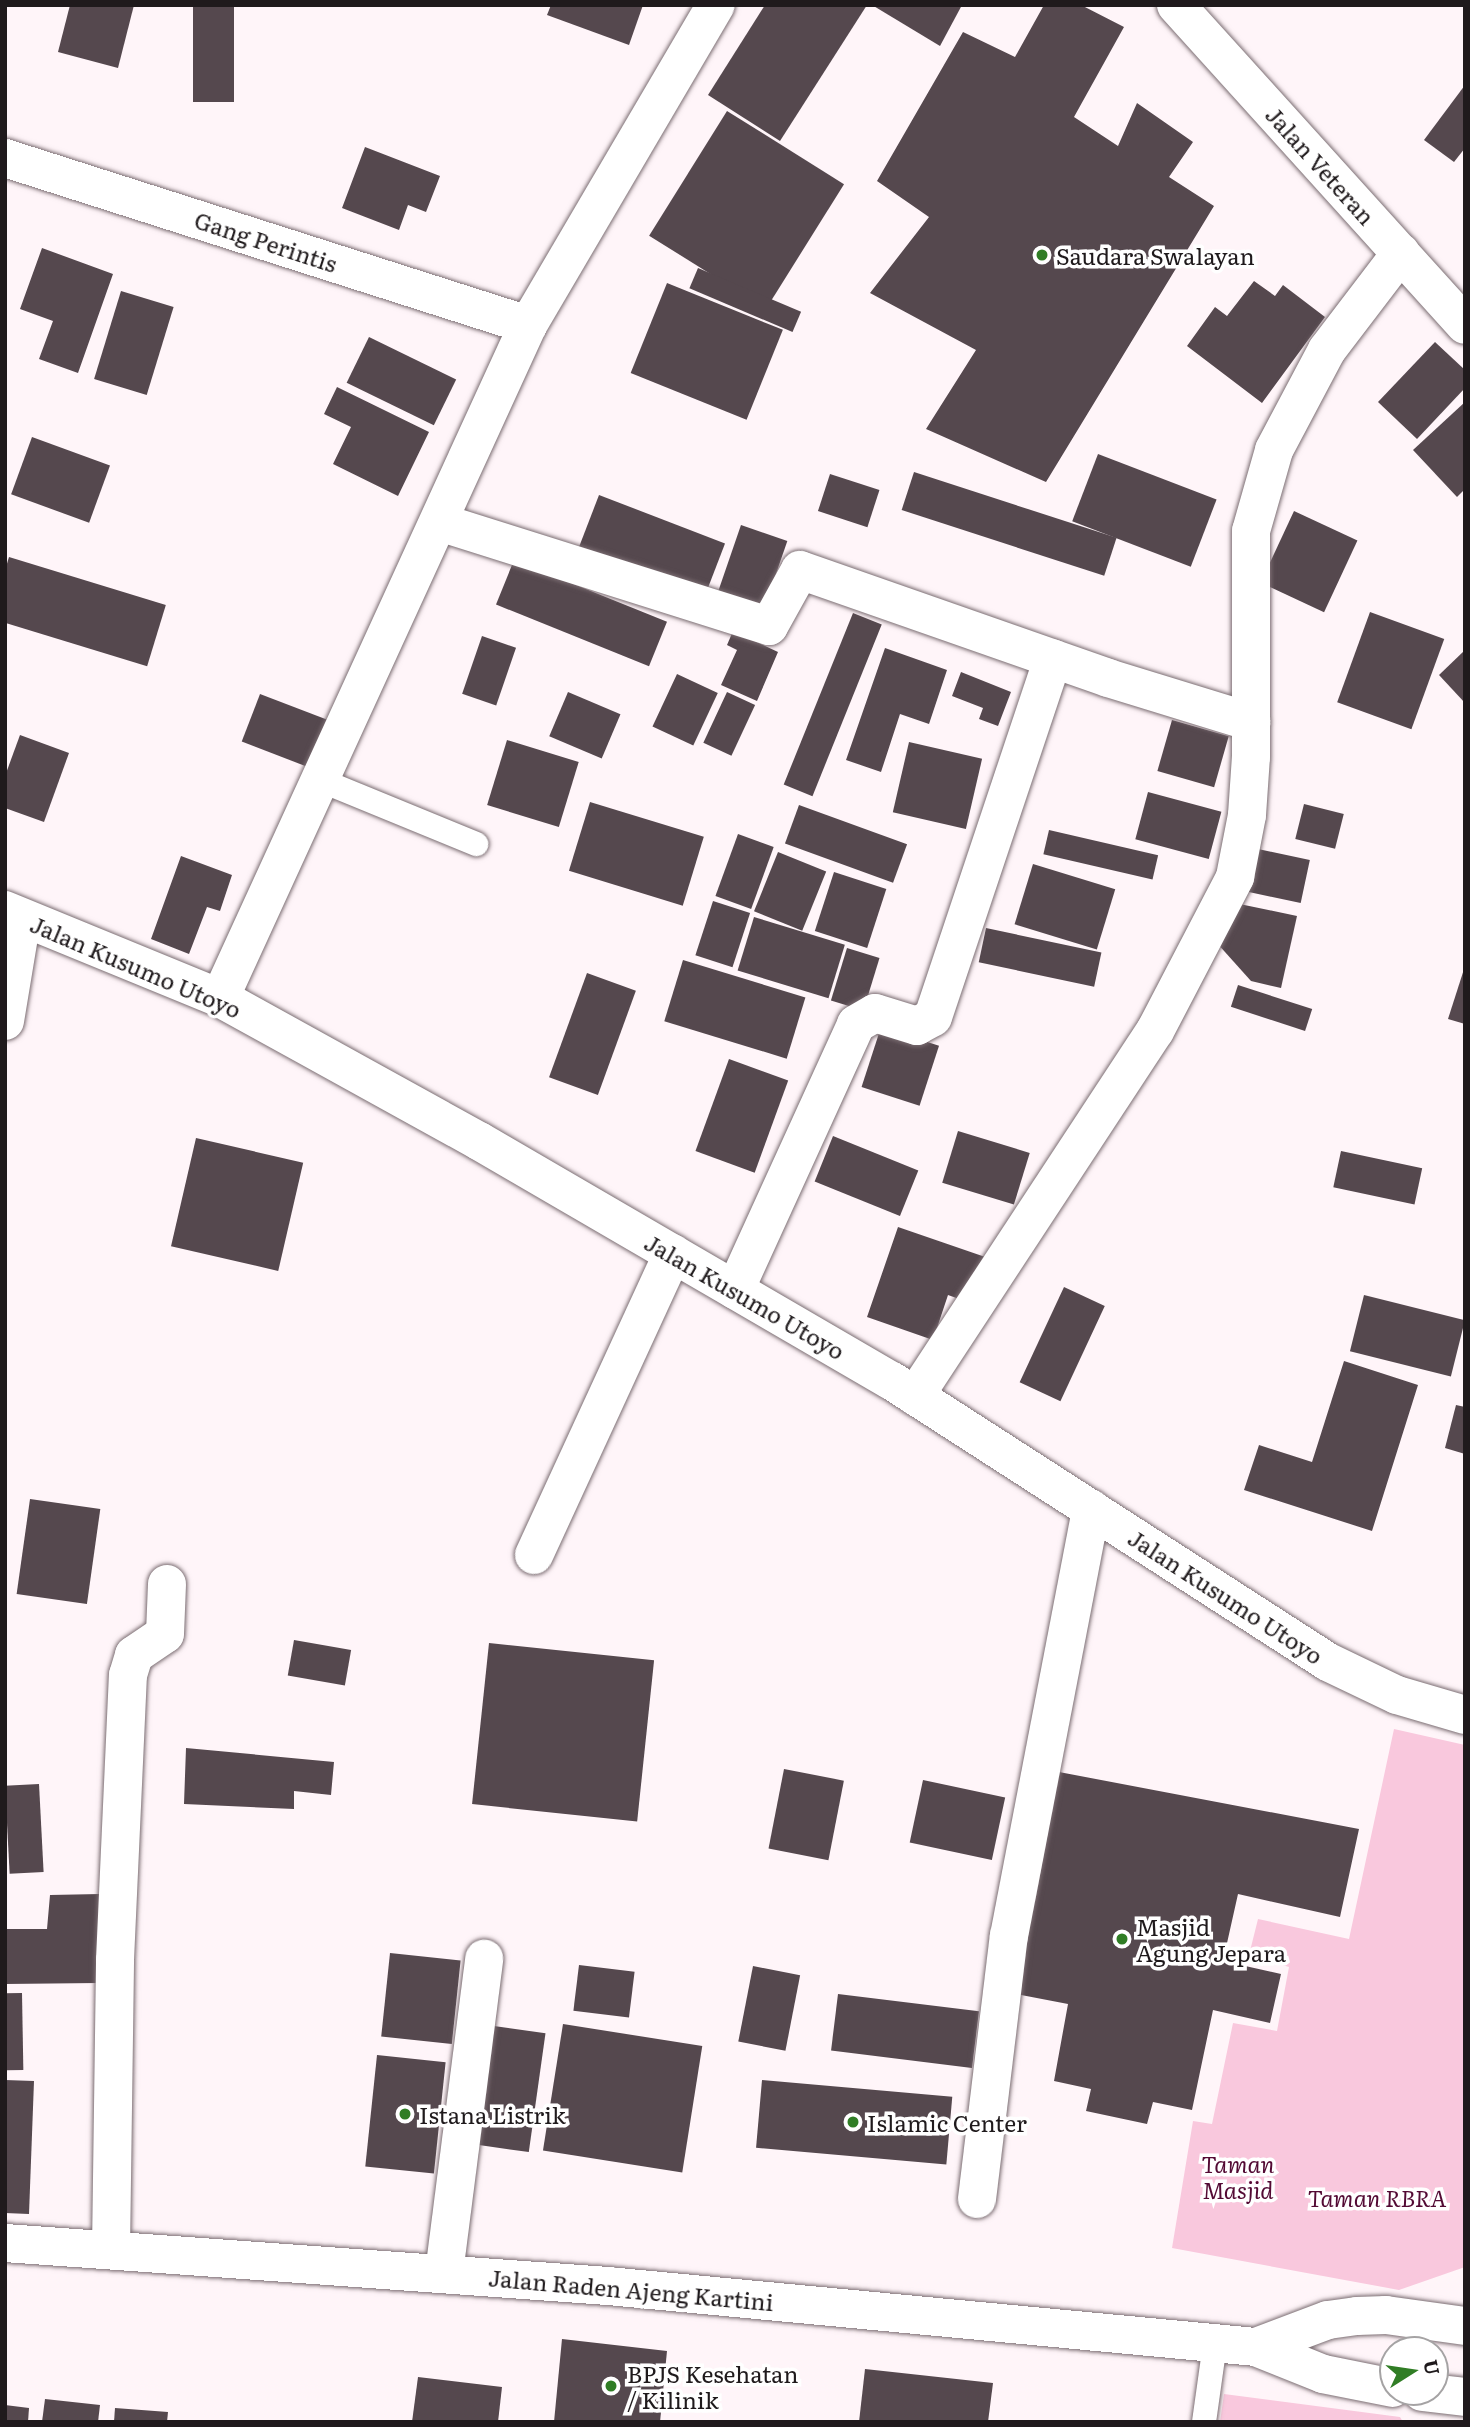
<!DOCTYPE html>
<style>
body{margin:0}
#map{position:relative;width:1470px;height:2427px;overflow:hidden;background:#fff5f9;font-family:Literata,serif}
div>[style]{position:absolute}
[style*='--x']{left:calc(var(--x)*1px);top:calc(var(--y)*1px);width:calc(var(--w)*1px);rotate:calc(var(--a)*1deg)}
.green>*{inset:0;background:#f9c8dd}
.building>*{inset:0;background:#55484e;transform-origin:0 0}
.roads{filter:drop-shadow(0 0 2px #7b6d72) drop-shadow(0 0 2px #7b6d72)}
.service>*{height:24px;margin:-12px;padding:0 12px;transform-origin:12px;border-radius:12px;background:#fff}
.minor>*{height:38px;margin:-19px;padding:0 19px;transform-origin:19px;border-radius:19px;background:#fff}
.tertiary>*{height:38px;margin:-19px;padding:0 19px;transform-origin:19px;border-radius:19px;background:#fff}
.trunk>*{height:38px;margin:-19px;padding:0 19px;transform-origin:19px;border-radius:19px;background:#fff}
.dots>*{width:19px;height:19px;translate:-50% -50%;box-sizing:border-box;border:4px solid #fff;border-radius:50%}
span{translate:-50% -50%;white-space:nowrap;text-align:center;line-height:1.15;-webkit-text-stroke:7px #fff;paint-order:stroke}
.street-label{font-size:23px;color:#1f1a1c}
.poi-label{font-size:23px;color:#1f1a1c}
.left{translate:0 -50%;text-align:left}
.park-label{font-size:23px;color:#530a34;font-style:italic}
.frame{position:absolute;inset:0;border:7px solid #1f1a1c;pointer-events:none}
.north{position:absolute;left:1379px;top:2336px;width:70px;height:70px;box-sizing:border-box;background:#fff;border:2px solid #a5a3a4;border-radius:50%;rotate:78deg;font-size:19px;font-weight:700;line-height:28px;text-align:center;color:#1f1a1c}
.north::after{content:'';display:block;margin:auto;width:24px;height:32px;background:#307d25;clip-path:polygon(50% 0,100% 100%,50% 72%,0 100%)}
</style>
<div id="map">
<div class="green">
<i style="clip-path:polygon(1394px 1729px,1465px 1745px,1465px 2267px,1399px 2290px,1172px 2248px,1193px 2121px,1212px 2124px,1233px 2023px,1277px 2031px,1289px 1967px,1249px 1955px,1258px 1919px,1349px 1939px)"></i>
<i style="clip-path:polygon(1224px 2394px,1400px 2417px,1403px 2422px,1220px 2422px)"></i>
</div>
<div class="building">
<i style="clip-path:polygon(70px 5px,134px 5px,118px 68px,58px 52px)"></i>
<i style="left:193px;top:5px;width:41px;height:97px"></i>
<i style="clip-path:polygon(551px 5px,643px 5px,629px 45px,547px 15px)"></i>
<i style="clip-path:polygon(765px 5px,867px 5px,780px 141px,708px 95px)"></i>
<i style="clip-path:polygon(872px 5px,962px 5px,940px 46px)"></i>
<i style="clip-path:polygon(1044px 5px,1081px 5px,1124px 27px,1074px 117px,1118px 146px,1137px 103px,1193px 142px,1169px 177px,1214px 206px,1046px 482px,926px 429px,976px 350px,870px 293px,929px 217px,877px 181px,963px 32px,1015px 57px)"></i>
<i style="clip-path:polygon(1465px 85px,1465px 148px,1454px 162px,1424px 140px)"></i>
<i style="left:727px;top:111px;width:138px;height:147px;rotate:32deg"></i>
<i style="clip-path:polygon(365px 147px,440px 176px,426px 212px,408px 205px,399px 230px,342px 208px)"></i>
<i style="clip-path:polygon(42px 248px,113px 274px,78px 373px,39px 359px,53px 321px,20px 309px)"></i>
<i style="left:698px;top:268px;width:112px;height:22px;rotate:23deg"></i>
<i style="clip-path:polygon(1254px 281px,1275px 296px,1283px 285px,1325px 317px,1262px 403px,1187px 346px,1215px 307px,1227px 316px)"></i>
<i style="left:667px;top:283px;width:125px;height:97px;rotate:22deg"></i>
<i style="left:121px;top:291px;width:55px;height:92px;rotate:17deg"></i>
<i style="left:369px;top:337px;width:97px;height:51px;rotate:26deg"></i>
<i style="clip-path:polygon(1435px 342px,1465px 370px,1465px 388px,1417px 439px,1378px 402px)"></i>
<i style="clip-path:polygon(337px 387px,429px 432px,398px 496px,333px 464px,351px 427px,324px 414px)"></i>
<i style="clip-path:polygon(1465px 402px,1465px 489px,1457px 497px,1413px 450px)"></i>
<i style="left:32px;top:437px;width:83px;height:61px;rotate:20deg"></i>
<i style="left:1098px;top:454px;width:127px;height:72px;rotate:21deg"></i>
<i style="left:914px;top:472px;width:213px;height:40px;rotate:18deg"></i>
<i style="left:830px;top:474px;width:52px;height:39px;rotate:18deg"></i>
<i style="left:599px;top:495px;width:135px;height:59px;rotate:21deg"></i>
<i style="left:1294px;top:511px;width:70px;height:79px;rotate:25deg"></i>
<i style="left:741px;top:525px;width:49px;height:71px;rotate:19deg"></i>
<i style="left:9px;top:557px;width:164px;height:64px;rotate:17deg"></i>
<i style="left:514px;top:560px;width:165px;height:48px;rotate:22deg"></i>
<i style="left:1370px;top:612px;width:79px;height:96px;rotate:20deg"></i>
<i style="left:853px;top:613px;width:31px;height:185px;rotate:22deg"></i>
<i style="clip-path:polygon(733px 631px,778px 652px,757px 701px,721px 685px,737px 650px,727px 645px)"></i>
<i style="left:482px;top:636px;width:36px;height:61px;rotate:19deg"></i>
<i style="clip-path:polygon(885px 648px,947px 670px,929px 724px,900px 714px,881px 772px,846px 760px)"></i>
<i style="clip-path:polygon(1465px 650px,1465px 703px,1439px 675px)"></i>
<i style="clip-path:polygon(961px 672px,1011px 692px,998px 726px,979px 719px,983px 708px,952px 696px)"></i>
<i style="left:677px;top:674px;width:45px;height:58px;rotate:25deg"></i>
<i style="left:568px;top:692px;width:57px;height:48px;rotate:23deg"></i>
<i style="left:727px;top:692px;width:31px;height:56px;rotate:25deg"></i>
<i style="left:260px;top:694px;width:77px;height:51px;rotate:21deg"></i>
<i style="left:1172px;top:720px;width:59px;height:53px;rotate:16deg"></i>
<i style="clip-path:polygon(20px 735px,69px 753px,44px 822px,5px 808px,5px 776px)"></i>
<i style="left:507px;top:740px;width:75px;height:68px;rotate:17deg"></i>
<i style="left:909px;top:742px;width:75px;height:72px;rotate:13deg"></i>
<i style="left:1148px;top:792px;width:76px;height:49px;rotate:15deg"></i>
<i style="left:590px;top:802px;width:119px;height:72px;rotate:17deg"></i>
<i style="left:1304px;top:804px;width:41px;height:36px;rotate:14deg"></i>
<i style="left:799px;top:805px;width:115px;height:41px;rotate:20deg"></i>
<i style="left:1049px;top:830px;width:112px;height:25px;rotate:13deg"></i>
<i style="left:738px;top:834px;width:38px;height:66px;rotate:20deg"></i>
<i style="left:1258px;top:849px;width:53px;height:44px;rotate:12deg"></i>
<i style="left:778px;top:852px;width:52px;height:64px;rotate:22deg"></i>
<i style="clip-path:polygon(181px 856px,232px 875px,220px 911px,207px 907px,189px 954px,151px 939px)"></i>
<i style="left:1033px;top:864px;width:86px;height:63px;rotate:17deg"></i>
<i style="left:834px;top:872px;width:55px;height:62px;rotate:18deg"></i>
<i style="left:713px;top:901px;width:39px;height:57px;rotate:18deg"></i>
<i style="clip-path:polygon(1230px 902px,1297px 916px,1281px 988px,1251px 981px,1216px 942px)"></i>
<i style="left:754px;top:917px;width:95px;height:56px;rotate:17deg"></i>
<i style="left:986px;top:928px;width:118px;height:35px;rotate:12deg"></i>
<i style="left:847px;top:948px;width:34px;height:55px;rotate:17deg"></i>
<i style="left:683px;top:960px;width:128px;height:64px;rotate:17deg"></i>
<i style="clip-path:polygon(1465px 966px,1465px 1024px,1448px 1019px)"></i>
<i style="left:587px;top:973px;width:52px;height:111px;rotate:20deg"></i>
<i style="left:1238px;top:985px;width:78px;height:23px;rotate:18deg"></i>
<i style="left:881px;top:1027px;width:61px;height:63px;rotate:18deg"></i>
<i style="left:729px;top:1059px;width:63px;height:98px;rotate:20deg"></i>
<i style="left:958px;top:1131px;width:75px;height:54px;rotate:17deg"></i>
<i style="left:833px;top:1136px;width:92px;height:49px;rotate:22deg"></i>
<i style="left:196px;top:1138px;width:110px;height:111px;rotate:13deg"></i>
<i style="left:1341px;top:1151px;width:83px;height:37px;rotate:12deg"></i>
<i style="clip-path:polygon(898px 1227px,991px 1259px,976px 1305px,948px 1295px,933px 1340px,867px 1317px)"></i>
<i style="left:1064px;top:1287px;width:45px;height:105px;rotate:25deg"></i>
<i style="left:1364px;top:1295px;width:104px;height:58px;rotate:14deg"></i>
<i style="clip-path:polygon(1344px 1361px,1418px 1385px,1372px 1531px,1244px 1490px,1259px 1445px,1312px 1462px)"></i>
<i style="clip-path:polygon(1456px 1405px,1465px 1407px,1465px 1454px,1445px 1448px)"></i>
<i style="left:30px;top:1499px;width:71px;height:96px;rotate:8deg"></i>
<i style="left:294px;top:1640px;width:58px;height:36px;rotate:10deg"></i>
<i style="left:489px;top:1643px;width:166px;height:162px;rotate:6deg"></i>
<i style="clip-path:polygon(186px 1748px,334px 1762px,331px 1795px,294px 1791px,294px 1809px,184px 1804px)"></i>
<i style="left:784px;top:1769px;width:61px;height:81px;rotate:11deg"></i>
<i style="clip-path:polygon(1059px 1772px,1359px 1829px,1340px 1917px,1238px 1894px,1223px 1961px,1281px 1974px,1270px 2023px,1213px 2010px,1192px 2110px,1153px 2102px,1147px 2124px,1086px 2111px,1091px 2089px,1054px 2081px,1068px 2004px,1006px 1992px,1022px 1899px,1035px 1902px)"></i>
<i style="left:923px;top:1780px;width:84px;height:64px;rotate:12deg"></i>
<i style="left:39px;top:1784px;width:88px;height:34px;rotate:87deg"></i>
<i style="clip-path:polygon(100px 1894px,98px 1983px,5px 1984px,5px 1929px,47px 1929px,50px 1895px)"></i>
<i style="left:390px;top:1953px;width:71px;height:84px;rotate:6deg"></i>
<i style="left:579px;top:1965px;width:56px;height:46px;rotate:7deg"></i>
<i style="left:753px;top:1966px;width:48px;height:77px;rotate:11deg"></i>
<i style="left:22px;top:1993px;width:77px;height:17px;rotate:89deg"></i>
<i style="left:838px;top:1994px;width:142px;height:57px;rotate:7deg"></i>
<i style="left:563px;top:2024px;width:141px;height:128px;rotate:9deg"></i>
<i style="left:494px;top:2026px;width:52px;height:120px;rotate:8deg"></i>
<i style="left:377px;top:2055px;width:69px;height:112px;rotate:6deg"></i>
<i style="clip-path:polygon(5px 2080px,34px 2081px,29px 2214px,5px 2213px)"></i>
<i style="left:762px;top:2080px;width:191px;height:68px;rotate:5deg"></i>
<i style="clip-path:polygon(562px 2339px,667px 2351px,660px 2422px,554px 2422px)"></i>
<i style="clip-path:polygon(865px 2369px,993px 2383px,988px 2422px,859px 2422px)"></i>
<i style="clip-path:polygon(418px 2377px,502px 2387px,498px 2422px,412px 2422px)"></i>
<i style="clip-path:polygon(45px 2399px,100px 2405px,98px 2422px,42px 2422px)"></i>
<i style="clip-path:polygon(5px 2405px,29px 2408px,28px 2422px,5px 2422px)"></i>
<i style="clip-path:polygon(115px 2408px,168px 2412px,167px 2422px,114px 2422px)"></i>
</div>
<div class="roads">
<div class="service">
<i style="--x:320;--y:780;--w:169;--a:22.3"></i>
<i style="--x:1204;--y:2422;--w:79;--a:-82"></i>
</div>
<div class="minor">
<i style="--x:5;--y:158;--w:549;--a:17.71"></i>
<i style="--x:439;--y:522;--w:346;--a:17.5"></i>
<i style="--x:769;--y:626;--w:64;--a:-61"></i>
<i style="--x:800;--y:570;--w:326;--a:19.3"></i>
<i style="--x:1108;--y:678;--w:150;--a:17.1"></i>
<i style="--x:5;--y:910;--w:232;--a:22.3"></i>
<i style="--x:220;--y:998;--w:296;--a:28.9"></i>
<i style="--x:479;--y:1141;--w:478;--a:30.2"></i>
<i style="--x:892;--y:1381;--w:519;--a:32.8"></i>
<i style="--x:1328;--y:1662;--w:76;--a:25.6"></i>
<i style="--x:1397;--y:1695;--w:71;--a:16.4"></i>
<i style="--x:220;--y:998;--w:740;--a:-65.41"></i>
<i style="--x:528;--y:325;--w:371;--a:-59.6"></i>
<i style="--x:5;--y:1021;--w:104;--a:-80.6"></i>
<i style="--x:735;--y:1290;--w:292;--a:-65.5"></i>
<i style="--x:856;--y:1024;--w:22;--a:-30"></i>
<i style="--x:875;--y:1013;--w:44;--a:17.2"></i>
<i style="--x:917;--y:1026;--w:18;--a:-29"></i>
<i style="--x:933;--y:1017;--w:378;--a:-71.5"></i>
<i style="--x:915;--y:1396;--w:437;--a:-56.7"></i>
<i style="--x:1155;--y:1031;--w:174;--a:-62.5"></i>
<i style="--x:1235;--y:877;--w:63;--a:-79"></i>
<i style="--x:1247;--y:815;--w:58;--a:-86.1"></i>
<i style="--x:1251;--y:757;--w:226;--a:-90"></i>
<i style="--x:1251;--y:531;--w:84;--a:-74.1"></i>
<i style="--x:1274;--y:450;--w:113;--a:-62.1"></i>
<i style="--x:1327;--y:350;--w:122;--a:-52.7"></i>
<i style="--x:534;--y:1555;--w:332;--a:-65.3"></i>
<i style="--x:977;--y:2199;--w:265;--a:-83.1"></i>
<i style="--x:1009;--y:1936;--w:435;--a:-79.1"></i>
<i style="--x:111;--y:2250;--w:290;--a:-89.2"></i>
<i style="--x:115;--y:1960;--w:285;--a:-87.4"></i>
<i style="--x:128;--y:1675;--w:21;--a:-73"></i>
<i style="--x:134;--y:1655;--w:37;--a:-34"></i>
<i style="--x:165;--y:1634;--w:50;--a:-87.7"></i>
<i style="--x:444;--y:2273;--w:317;--a:-82.7"></i>
</div>
<div class="tertiary">
<i style="--x:1176;--y:5;--w:431;--a:47.9"></i>
</div>
<div class="trunk">
<i style="--x:5;--y:2243;--w:605;--a:4.08"></i>
<i style="--x:608;--y:2286;--w:651;--a:5.38"></i>
<i style="--x:1256;--y:2347;--w:72;--a:21.9"></i>
<i style="--x:1323;--y:2374;--w:71;--a:11.3"></i>
<i style="--x:1256;--y:2347;--w:77;--a:-20.6"></i>
<i style="--x:1328;--y:2320;--w:29;--a:-8"></i>
<i style="--x:1357;--y:2316;--w:29;--a:-2"></i>
<i style="--x:1386;--y:2315;--w:80;--a:7.9"></i>
<i style="--x:1422;--y:2392;--w:43;--a:6.6"></i>
</div>
</div>
<div class="dots">
<i style="left:1042px;top:255px;background:#307d25"></i>
<i style="left:1122px;top:1939px;background:#307d25"></i>
<i style="left:405px;top:2114px;background:#307d25"></i>
<i style="left:853px;top:2122px;background:#307d25"></i>
<i style="left:611px;top:2386px;background:#307d25"></i>
</div>
<div class="street-label">
<span style="left:1321px;top:165px;rotate:48deg">Jalan Veteran</span>
<span style="left:266px;top:241px;rotate:18deg">Gang Perintis</span>
<span style="left:136px;top:966px;rotate:23deg">Jalan Kusumo Utoyo</span>
<span style="left:745px;top:1296px;rotate:30deg">Jalan Kusumo Utoyo</span>
<span style="left:1226px;top:1596px;rotate:33deg">Jalan Kusumo Utoyo</span>
<span style="left:631px;top:2289px;rotate:5deg">Jalan Raden Ajeng Kartini</span>
</div>
<div class="poi-label">
<span class="left" style="left:1056px;top:255px">Saudara Swalayan</span>
<span class="left" style="left:1136px;top:1939px">Masjid<br>Agung Jepara</span>
<span class="left" style="left:419px;top:2114px">Istana Listrik</span>
<span class="left" style="left:867px;top:2122px">Islamic Center</span>
<span class="left" style="left:627px;top:2386px">BPJS Kesehatan<br>/ Kilinik</span>
</div>
<div class="park-label">
<span style="left:1238px;top:2176px">Taman<br>Masjid</span>
<span style="left:1377px;top:2197px">Taman RBRA</span>
</div>
<div class="frame"></div>
<div class="north">U</div>
</div>
